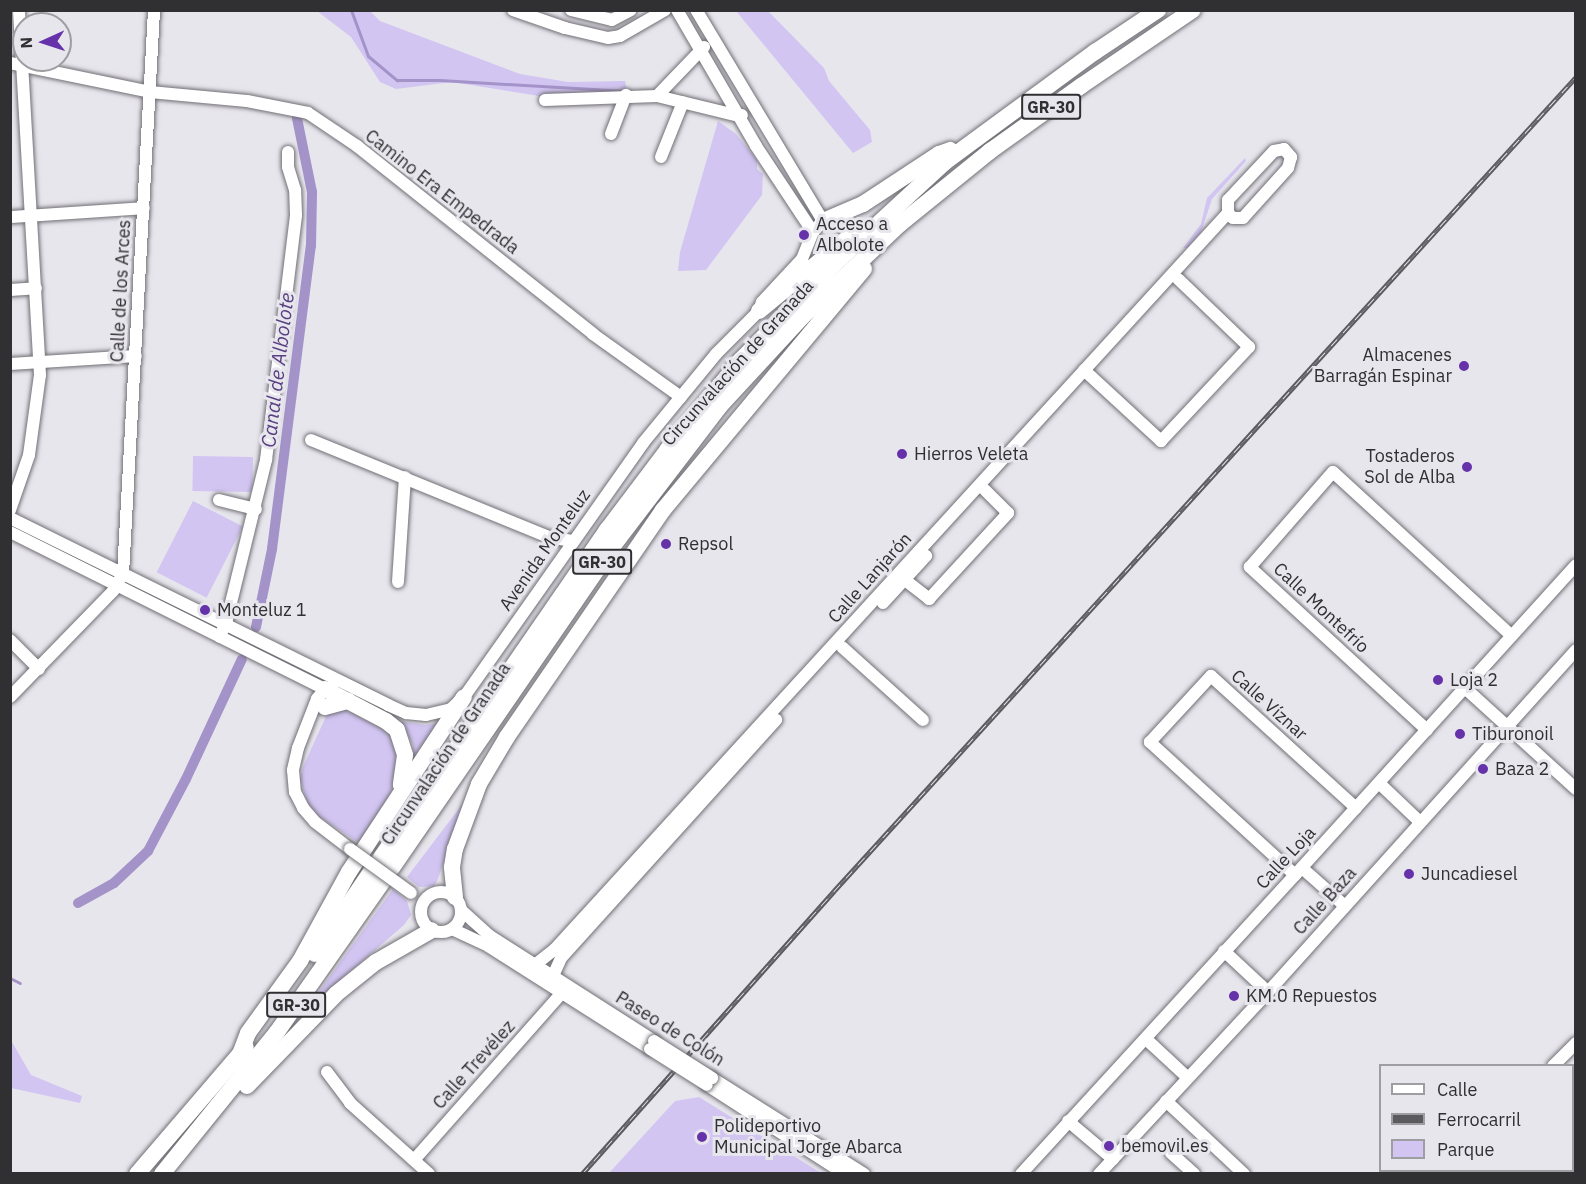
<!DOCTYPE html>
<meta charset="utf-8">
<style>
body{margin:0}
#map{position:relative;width:1586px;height:1184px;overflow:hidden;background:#e8e6ed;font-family:"IBM Plex Sans",sans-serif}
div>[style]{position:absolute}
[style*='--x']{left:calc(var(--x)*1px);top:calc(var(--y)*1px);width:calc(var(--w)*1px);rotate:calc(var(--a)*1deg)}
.green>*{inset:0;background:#d2c5f2;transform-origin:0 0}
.stream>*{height:3px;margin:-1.5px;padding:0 1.5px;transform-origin:1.5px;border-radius:1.5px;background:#a493c9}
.canal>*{height:10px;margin:-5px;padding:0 5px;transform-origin:5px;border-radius:5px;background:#a493c9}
.roads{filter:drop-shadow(0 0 2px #716f75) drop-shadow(0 0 2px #716f75)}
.minor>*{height:12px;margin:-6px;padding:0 6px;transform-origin:6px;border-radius:6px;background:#fff}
.minor>.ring{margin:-6px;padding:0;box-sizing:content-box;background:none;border:12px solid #fff;border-radius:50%}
.highway>*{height:16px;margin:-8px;padding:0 8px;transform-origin:8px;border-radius:8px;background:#fff}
.rail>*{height:5px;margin-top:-2.5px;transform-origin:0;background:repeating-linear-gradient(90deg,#e8e6ed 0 9px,#5b5a5e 0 18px);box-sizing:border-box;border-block:2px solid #5b5a5e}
.bridges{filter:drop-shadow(0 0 2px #716f75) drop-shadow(0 0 2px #716f75)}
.minor-bridge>*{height:12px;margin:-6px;padding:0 6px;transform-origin:6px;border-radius:6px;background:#fff}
.dots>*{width:16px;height:16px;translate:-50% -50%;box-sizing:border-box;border:3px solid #e8e6ed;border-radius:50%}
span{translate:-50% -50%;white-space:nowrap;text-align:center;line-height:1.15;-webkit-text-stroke:6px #e8e6ed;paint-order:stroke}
.shield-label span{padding:2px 4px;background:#e8e6ed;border:2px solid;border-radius:4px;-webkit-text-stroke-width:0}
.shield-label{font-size:16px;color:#302f32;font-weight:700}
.street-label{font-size:18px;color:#302f32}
.poi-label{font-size:18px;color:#302f32}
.left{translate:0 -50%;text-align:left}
.right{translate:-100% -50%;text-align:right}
.water-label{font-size:20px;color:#583f82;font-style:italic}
.frame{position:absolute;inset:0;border:12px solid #302f32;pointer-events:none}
.legend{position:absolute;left:1379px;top:1064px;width:195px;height:108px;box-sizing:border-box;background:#e8e6ed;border:2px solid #9e9da2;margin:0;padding:8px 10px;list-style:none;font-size:18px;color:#302f32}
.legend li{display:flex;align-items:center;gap:12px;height:30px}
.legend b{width:30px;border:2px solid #9e9da2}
.north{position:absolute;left:12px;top:12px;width:60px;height:60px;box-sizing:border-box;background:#e8e6ed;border:2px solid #9e9da2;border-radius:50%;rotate:267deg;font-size:16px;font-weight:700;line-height:24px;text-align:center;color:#302f32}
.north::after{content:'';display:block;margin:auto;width:21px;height:27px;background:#6532a9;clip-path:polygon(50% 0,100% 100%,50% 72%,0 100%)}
</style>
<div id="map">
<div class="green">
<i style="clip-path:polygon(317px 11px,370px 11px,380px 21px,520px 74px,568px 82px,625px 81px,627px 91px,539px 96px,452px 82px,396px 89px,380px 82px,351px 37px)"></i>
<i style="clip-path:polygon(736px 11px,768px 11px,824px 68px,829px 81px,870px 130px,872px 142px,853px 153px)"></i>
<i style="clip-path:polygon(718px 121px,736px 134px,757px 160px,757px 169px,763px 174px,762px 195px,706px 270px,678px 271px,680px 252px)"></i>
<i style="clip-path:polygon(1245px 158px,1246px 161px,1212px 199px,1201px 232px,1187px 248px,1183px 248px,1201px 224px,1207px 198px)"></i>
<i style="left:193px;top:456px;width:60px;height:35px;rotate:1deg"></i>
<i style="left:193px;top:501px;width:56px;height:80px;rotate:27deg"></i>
<i style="clip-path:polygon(344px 709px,378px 726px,390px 735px,396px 743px,399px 756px,390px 797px,359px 843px,318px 816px,308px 805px,300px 779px,303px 767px,327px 714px)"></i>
<i style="clip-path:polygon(400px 721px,425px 725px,438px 723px,414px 759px,413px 745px)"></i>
<i style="clip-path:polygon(467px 798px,437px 881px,434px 886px,419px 887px,407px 877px)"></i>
<i style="clip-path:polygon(393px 889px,407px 901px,411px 915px,404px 925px,337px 983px,300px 1018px)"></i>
<i style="clip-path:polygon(11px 1040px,31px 1075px,82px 1096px,80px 1103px,11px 1088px)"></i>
<i style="clip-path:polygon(699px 1097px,821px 1173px,609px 1173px,675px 1101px)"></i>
</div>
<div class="stream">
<i style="--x:351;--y:10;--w:49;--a:69.7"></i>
<i style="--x:368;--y:56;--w:38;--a:40"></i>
<i style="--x:397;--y:80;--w:43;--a:0"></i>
<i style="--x:440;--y:80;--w:183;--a:3.4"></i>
<i style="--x:10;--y:978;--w:11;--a:27"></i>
</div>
<div class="canal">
<i style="--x:256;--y:627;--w:80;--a:-78.4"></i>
<i style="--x:272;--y:549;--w:305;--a:-82.7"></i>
<i style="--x:311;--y:246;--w:54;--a:-88.9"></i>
<i style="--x:312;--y:192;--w:76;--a:-101.5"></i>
<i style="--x:78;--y:903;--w:41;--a:-29.1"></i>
<i style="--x:114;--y:883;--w:47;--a:-43.3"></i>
<i style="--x:148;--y:851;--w:81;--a:-62.2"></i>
<i style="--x:186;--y:779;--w:132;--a:-65"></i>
</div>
<div class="roads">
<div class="minor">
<i style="--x:513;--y:10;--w:55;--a:19.1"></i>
<i style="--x:565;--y:28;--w:44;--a:13.1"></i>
<i style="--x:608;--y:38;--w:12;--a:-9"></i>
<i style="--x:620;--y:36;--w:52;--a:-30"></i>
<i style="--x:571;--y:10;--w:42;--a:13.7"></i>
<i style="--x:612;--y:20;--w:21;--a:-28"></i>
<i style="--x:677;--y:10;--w:157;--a:59.8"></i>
<i style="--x:756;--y:146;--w:103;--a:56.5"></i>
<i style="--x:10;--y:63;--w:143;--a:11.7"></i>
<i style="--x:150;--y:92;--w:97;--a:5.3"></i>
<i style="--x:247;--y:101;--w:62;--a:11.1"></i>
<i style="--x:308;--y:113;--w:59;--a:34"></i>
<i style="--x:357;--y:146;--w:302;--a:38.5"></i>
<i style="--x:593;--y:334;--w:108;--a:35.6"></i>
<i style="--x:657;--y:96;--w:68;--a:-46.2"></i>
<i style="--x:545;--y:100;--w:112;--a:-2"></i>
<i style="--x:657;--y:96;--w:84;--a:13.7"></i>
<i style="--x:739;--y:116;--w:3;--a:-18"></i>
<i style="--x:611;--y:134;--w:42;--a:-69"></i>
<i style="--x:661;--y:157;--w:59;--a:-68.2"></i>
<i style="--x:10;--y:217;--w:134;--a:-3.8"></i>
<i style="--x:10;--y:290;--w:26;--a:-4"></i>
<i style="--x:10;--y:364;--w:126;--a:-3.6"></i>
<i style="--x:1084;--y:370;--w:105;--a:42.7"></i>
<i style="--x:1161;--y:441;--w:129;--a:-46.9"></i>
<i style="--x:1249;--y:347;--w:98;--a:-136.2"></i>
<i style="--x:311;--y:440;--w:257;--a:22.2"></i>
<i style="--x:549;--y:537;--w:23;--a:10"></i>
<i style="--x:219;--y:500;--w:38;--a:14"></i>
<i style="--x:10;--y:510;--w:58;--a:-70.9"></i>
<i style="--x:29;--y:455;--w:81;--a:-82.2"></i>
<i style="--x:40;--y:375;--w:366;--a:-93.3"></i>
<i style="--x:10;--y:518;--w:422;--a:26.3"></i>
<i style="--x:388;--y:705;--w:20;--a:24"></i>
<i style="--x:406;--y:713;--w:20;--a:6"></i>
<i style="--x:426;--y:715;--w:26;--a:-13"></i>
<i style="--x:451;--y:709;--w:18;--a:-43"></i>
<i style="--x:464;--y:697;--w:311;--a:-54.8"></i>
<i style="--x:643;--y:443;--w:115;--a:-50.6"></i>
<i style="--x:716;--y:354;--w:61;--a:-45"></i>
<i style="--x:759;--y:311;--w:9;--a:-72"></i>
<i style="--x:762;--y:302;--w:59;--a:-47.1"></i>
<i style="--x:802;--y:259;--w:29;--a:-68"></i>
<i style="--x:813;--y:232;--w:15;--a:-48"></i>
<i style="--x:823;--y:221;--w:246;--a:-121"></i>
<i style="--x:10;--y:532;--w:352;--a:26.5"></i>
<i style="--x:905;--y:580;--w:31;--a:38"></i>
<i style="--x:929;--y:599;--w:117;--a:-47.4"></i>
<i style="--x:1008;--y:513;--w:33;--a:-135"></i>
<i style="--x:398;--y:582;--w:105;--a:-86.2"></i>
<i style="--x:883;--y:603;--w:64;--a:-47.5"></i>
<i style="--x:220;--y:637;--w:19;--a:-69"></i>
<i style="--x:227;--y:619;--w:164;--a:-76.2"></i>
<i style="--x:266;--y:460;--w:247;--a:-83"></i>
<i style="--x:296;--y:215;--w:25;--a:-92"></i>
<i style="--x:295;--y:190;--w:24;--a:-107"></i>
<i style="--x:288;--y:167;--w:15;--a:-90"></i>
<i style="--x:10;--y:640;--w:41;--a:45"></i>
<i style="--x:842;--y:647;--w:109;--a:42"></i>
<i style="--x:332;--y:687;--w:7;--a:164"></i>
<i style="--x:325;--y:689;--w:13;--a:129"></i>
<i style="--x:317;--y:699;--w:53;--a:111.2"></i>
<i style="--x:298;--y:748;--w:23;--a:103"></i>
<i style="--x:293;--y:770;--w:22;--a:85"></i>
<i style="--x:295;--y:792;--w:18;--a:63"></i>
<i style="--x:303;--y:808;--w:18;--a:49"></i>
<i style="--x:315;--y:822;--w:44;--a:37.6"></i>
<i style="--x:1465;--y:688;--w:150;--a:42.3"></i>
<i style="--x:10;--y:697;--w:148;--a:-45.8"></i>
<i style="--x:113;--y:591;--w:20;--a:-60"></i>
<i style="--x:123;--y:574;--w:565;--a:-86.85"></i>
<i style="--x:1427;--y:730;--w:241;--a:-137.4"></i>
<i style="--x:1250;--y:567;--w:126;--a:-48.9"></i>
<i style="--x:1333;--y:472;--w:241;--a:42.5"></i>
<i style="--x:1379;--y:783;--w:57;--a:43.6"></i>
<i style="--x:1302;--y:868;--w:57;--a:41.5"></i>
<i style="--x:1295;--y:875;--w:197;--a:-137.5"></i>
<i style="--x:1150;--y:742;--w:90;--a:-47.3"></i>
<i style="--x:1211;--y:676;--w:196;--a:42.3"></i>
<i class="ring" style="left:421px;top:892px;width:28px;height:28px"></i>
<i style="--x:461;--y:910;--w:39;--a:42"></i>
<i style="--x:490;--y:936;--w:195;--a:32.6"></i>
<i style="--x:452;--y:929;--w:40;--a:25"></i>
<i style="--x:488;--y:946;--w:192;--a:32.4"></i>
<i style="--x:1224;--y:951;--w:60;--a:43"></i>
<i style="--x:536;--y:964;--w:23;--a:-38"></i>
<i style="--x:554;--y:950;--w:999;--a:-47.56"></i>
<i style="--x:1228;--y:213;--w:13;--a:-90"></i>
<i style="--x:1228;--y:200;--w:67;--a:-46.8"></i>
<i style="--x:1274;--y:151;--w:10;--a:-11"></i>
<i style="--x:1284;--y:149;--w:11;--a:49"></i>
<i style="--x:1291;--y:157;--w:11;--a:105"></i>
<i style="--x:1288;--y:168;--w:67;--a:132"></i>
<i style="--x:1243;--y:218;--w:10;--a:180"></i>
<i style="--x:1233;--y:218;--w:7;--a:-135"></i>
<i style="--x:553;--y:976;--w:20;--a:-66"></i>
<i style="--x:561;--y:958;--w:321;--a:-47.9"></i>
<i style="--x:1146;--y:1039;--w:56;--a:42.8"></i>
<i style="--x:1553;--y:1066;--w:33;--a:-45"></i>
<i style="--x:327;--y:1072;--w:39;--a:53"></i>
<i style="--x:350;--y:1103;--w:106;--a:41.9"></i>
<i style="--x:712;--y:1078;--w:180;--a:32.3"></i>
<i style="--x:707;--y:1085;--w:164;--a:32.8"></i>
<i style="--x:1572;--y:1087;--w:6;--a:45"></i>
<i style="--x:1166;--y:1101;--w:107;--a:43.1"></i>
<i style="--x:1068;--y:1121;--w:59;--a:40.2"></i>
<i style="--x:1171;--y:1153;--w:31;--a:42"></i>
<i style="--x:414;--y:1160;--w:223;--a:-48.5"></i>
<i style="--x:1537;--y:1170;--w:6;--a:45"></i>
<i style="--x:1021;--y:1174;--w:406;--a:-47.5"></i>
<i style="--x:1295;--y:875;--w:418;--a:-47.8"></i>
<i style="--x:1099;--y:1174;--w:248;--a:-47.1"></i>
<i style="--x:1268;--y:992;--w:460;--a:-48"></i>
<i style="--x:1453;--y:1174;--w:5;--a:-53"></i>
</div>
<div class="highway">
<i style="--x:823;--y:221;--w:43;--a:-23"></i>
<i style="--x:863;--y:204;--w:91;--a:-33.3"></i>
<i style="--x:939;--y:154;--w:12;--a:-20"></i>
<i style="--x:759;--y:311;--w:124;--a:-39.5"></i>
<i style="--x:325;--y:689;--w:69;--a:27.7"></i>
<i style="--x:386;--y:721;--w:14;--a:39"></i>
<i style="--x:397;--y:730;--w:26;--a:72"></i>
<i style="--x:405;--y:755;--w:30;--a:98"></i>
<i style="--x:325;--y:707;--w:24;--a:-15"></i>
<i style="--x:380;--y:859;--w:400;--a:-55.4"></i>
<i style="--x:607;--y:530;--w:101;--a:-53"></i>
<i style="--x:668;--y:449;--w:114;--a:-50.7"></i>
<i style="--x:740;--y:361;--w:144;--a:-45.6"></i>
<i style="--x:841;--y:258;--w:142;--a:-42.7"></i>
<i style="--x:945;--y:162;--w:186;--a:-36.3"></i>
<i style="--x:1095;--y:52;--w:76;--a:-33.7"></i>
<i style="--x:392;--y:868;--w:401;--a:-55.5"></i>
<i style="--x:619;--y:538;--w:165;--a:-52.6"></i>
<i style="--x:719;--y:407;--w:122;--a:-47.3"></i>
<i style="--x:802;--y:317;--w:135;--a:-43.5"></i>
<i style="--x:900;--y:224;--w:116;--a:-39"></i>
<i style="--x:990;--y:151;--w:112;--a:-35.5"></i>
<i style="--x:1081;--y:86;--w:135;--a:-34.2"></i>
<i style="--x:455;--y:897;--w:30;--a:-96"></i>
<i style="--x:452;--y:867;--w:18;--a:-81"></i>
<i style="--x:455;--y:849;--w:69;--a:-69.7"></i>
<i style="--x:479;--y:784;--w:55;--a:-59.2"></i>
<i style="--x:507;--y:737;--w:275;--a:-55.5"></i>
<i style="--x:663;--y:510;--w:314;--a:-50.2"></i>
<i style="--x:315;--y:954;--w:98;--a:-55.8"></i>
<i style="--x:240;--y:1054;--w:22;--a:-69"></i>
<i style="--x:248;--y:1033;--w:89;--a:-54.2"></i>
<i style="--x:300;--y:961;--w:102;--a:-61.2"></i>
<i style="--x:349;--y:872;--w:209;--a:-56.7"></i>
<i style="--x:247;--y:1086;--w:128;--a:-45.9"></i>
<i style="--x:336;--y:994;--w:51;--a:-38.7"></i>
<i style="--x:376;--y:962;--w:64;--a:-29.7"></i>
<i style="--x:137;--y:1174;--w:167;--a:-49.4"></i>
<i style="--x:162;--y:1174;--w:183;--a:-51"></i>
<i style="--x:277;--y:1032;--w:184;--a:-54.9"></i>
</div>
</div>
<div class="rail">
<i style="--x:582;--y:1174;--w:379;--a:-48.3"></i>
<i style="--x:834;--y:891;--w:1101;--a:-47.65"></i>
</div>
<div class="bridges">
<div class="minor-bridge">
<i style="--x:350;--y:849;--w:75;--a:35.8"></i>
<i style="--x:654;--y:1041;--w:69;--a:32.5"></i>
<i style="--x:650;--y:1049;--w:67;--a:32.3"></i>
</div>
</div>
<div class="dots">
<i style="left:804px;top:235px;background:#6532a9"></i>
<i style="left:1464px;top:366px;background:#6532a9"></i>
<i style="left:902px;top:454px;background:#6532a9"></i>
<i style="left:1467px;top:467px;background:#6532a9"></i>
<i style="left:666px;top:544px;background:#6532a9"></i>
<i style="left:205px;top:610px;background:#6532a9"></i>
<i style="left:1438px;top:680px;background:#6532a9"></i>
<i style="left:1460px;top:734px;background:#6532a9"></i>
<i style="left:1483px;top:769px;background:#6532a9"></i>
<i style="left:1409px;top:874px;background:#6532a9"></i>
<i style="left:1234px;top:996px;background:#6532a9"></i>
<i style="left:702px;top:1137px;background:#6532a9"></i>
<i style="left:1109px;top:1146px;background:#6532a9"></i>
</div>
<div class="shield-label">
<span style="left:1051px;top:107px">GR-30</span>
<span style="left:602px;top:562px">GR-30</span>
<span style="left:296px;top:1005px">GR-30</span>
</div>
<div class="street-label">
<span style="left:442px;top:192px;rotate:38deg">Camino Era Empedrada</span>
<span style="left:121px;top:291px;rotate:-87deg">Calle de los Arces</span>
<span style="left:738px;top:363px;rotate:-48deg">Circunvalación de Granada</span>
<span style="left:545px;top:550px;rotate:-55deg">Avenida Monteluz</span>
<span style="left:870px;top:578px;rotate:-48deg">Calle Lanjarón</span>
<span style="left:1321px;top:608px;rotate:43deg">Calle Montefrío</span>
<span style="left:1269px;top:705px;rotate:42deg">Calle Víznar</span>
<span style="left:446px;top:754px;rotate:-56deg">Circunvalación de Granada</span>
<span style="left:1286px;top:858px;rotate:-47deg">Calle Loja</span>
<span style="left:1325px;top:901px;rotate:-48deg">Calle Baza</span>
<span style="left:670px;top:1029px;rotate:32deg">Paseo de Colón</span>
<span style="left:474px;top:1065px;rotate:-48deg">Calle Trevélez</span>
</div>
<div class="poi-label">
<span class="left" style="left:816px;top:235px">Acceso a<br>Albolote</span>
<span class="right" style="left:1452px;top:366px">Almacenes<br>Barragán Espinar</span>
<span class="left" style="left:914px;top:454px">Hierros Veleta</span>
<span class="right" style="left:1455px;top:467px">Tostaderos<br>Sol de Alba</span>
<span class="left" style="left:678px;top:544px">Repsol</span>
<span class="left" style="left:217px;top:610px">Monteluz 1</span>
<span class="left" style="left:1450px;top:680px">Loja 2</span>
<span class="left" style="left:1472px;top:734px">Tiburonoil</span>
<span class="left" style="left:1495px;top:769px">Baza 2</span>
<span class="left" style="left:1421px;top:874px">Juncadiesel</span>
<span class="left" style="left:1246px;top:996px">KM.0 Repuestos</span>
<span class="left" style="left:714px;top:1137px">Polideportivo<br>Municipal Jorge Abarca</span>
<span class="left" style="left:1121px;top:1146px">bemovil.es</span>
</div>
<div class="water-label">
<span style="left:277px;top:370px;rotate:-83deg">Canal de Albolote</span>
</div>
<div class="frame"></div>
<ul class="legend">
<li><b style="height:8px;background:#fff"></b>Calle</li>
<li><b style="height:8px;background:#5b5a5e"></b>Ferrocarril</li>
<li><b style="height:16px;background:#d2c5f2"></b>Parque</li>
</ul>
<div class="north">N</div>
</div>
